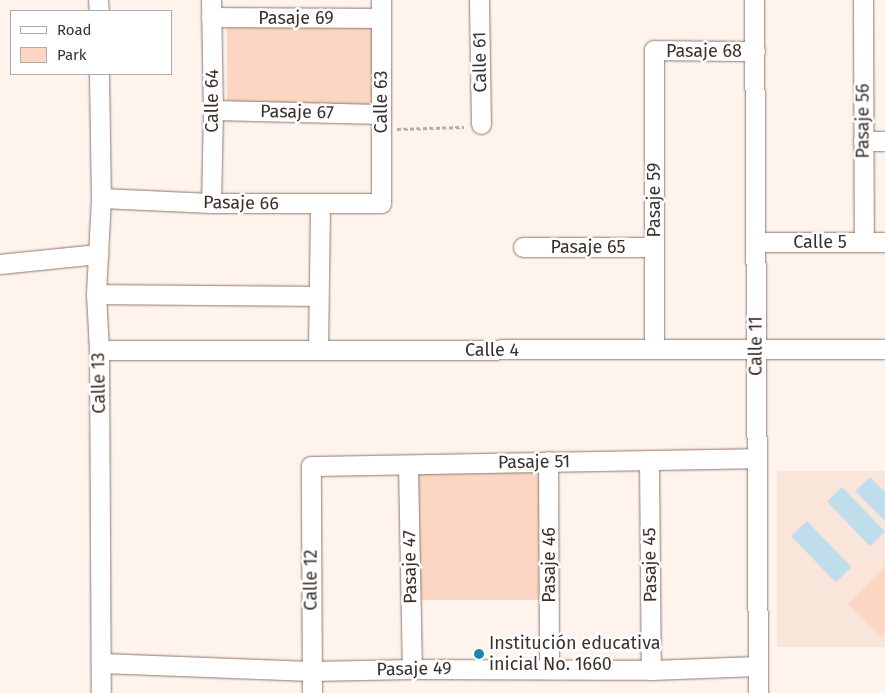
<!DOCTYPE html>
<meta charset="utf-8">
<style>
body{margin:0}
#map{position:relative;width:885px;height:693px;overflow:hidden;background:#fef3ed;font-family:"Fira Sans",sans-serif}
div>[style]{position:absolute}
[style*='--x']{left:calc(var(--x)*1px);top:calc(var(--y)*1px);width:calc(var(--w)*1px);rotate:calc(var(--a)*1deg)}
.built>*{inset:0;background:#fae5da;transform-origin:0 0}
.green>*{inset:0;background:#fbd6c2;transform-origin:0 0}
.building>*{inset:0;background:#c0ddeb;transform-origin:0 0}
.path>*{height:2.5px;margin-top:-1.25px;transform-origin:0;background:repeating-linear-gradient(90deg,#b7aca6 0 4px,transparent 0 6.5px)}
.roads{filter:drop-shadow(0 0 1px #8f7769) drop-shadow(0 0 1px #8f7769)}
.minor>*{height:19px;margin:-9.5px;padding:0 9.5px;transform-origin:9.5px;border-radius:9.5px;background:#fff}
.dots>*{width:14px;height:14px;translate:-50% -50%;box-sizing:border-box;border:2px solid #fff;border-radius:50%}
span{translate:-50% -50%;white-space:nowrap;text-align:center;line-height:1.15;-webkit-text-stroke:5px #fff;paint-order:stroke}
.street-label{font-size:18px;color:#3b302a}
.poi-label{font-size:18px;color:#3b302a}
.left{translate:0 -50%;text-align:left}
.legend{position:absolute;left:10px;top:10px;width:162px;height:65px;box-sizing:border-box;background:#fff;border:1px solid #b1acaa;margin:0;padding:6px 9px;list-style:none;font-size:15px;color:#3b302a}
.legend li{display:flex;align-items:center;gap:10px;height:25px}
.legend b{width:25px;border:1px solid #b1acaa}
</style>
<div id="map">
<div class="built">
<i style="left:777px;top:471px;width:108px;height:176px"></i>
</div>
<div class="green">
<i style="left:227px;top:26px;width:154px;height:83px"></i>
<i style="left:539px;top:467px;width:133px;height:123px;rotate:90deg"></i>
<i style="clip-path:polygon(885px 566px,885px 632px,881px 636px,848px 604px)"></i>
</div>
<div class="building">
<i style="clip-path:polygon(870px 477px,885px 492px,885px 521px,855px 491px)"></i>
<i style="left:842px;top:487px;width:62px;height:21px;rotate:46deg"></i>
<i style="left:807px;top:521px;width:64px;height:22px;rotate:46deg"></i>
</div>
<div class="path">
<i style="--x:397;--y:129;--w:67;--a:-1.7"></i>
</div>
<div class="roads">
<div class="minor">
<i style="--x:98;--y:0;--w:11;--a:85"></i>
<i style="--x:211;--y:0;--w:110;--a:89"></i>
<i style="--x:213;--y:110;--w:93;--a:91.2"></i>
<i style="--x:479;--y:0;--w:124;--a:89.1"></i>
<i style="--x:754;--y:0;--w:693;--a:89.67"></i>
<i style="--x:863;--y:0;--w:242;--a:89.8"></i>
<i style="--x:211;--y:17;--w:170;--a:0.3"></i>
<i style="--x:99;--y:74;--w:124;--a:89.1"></i>
<i style="--x:101;--y:198;--w:96;--a:93"></i>
<i style="--x:96;--y:294;--w:56;--a:86.9"></i>
<i style="--x:99;--y:350;--w:343;--a:89.7"></i>
<i style="--x:213;--y:110;--w:168;--a:1.4"></i>
<i style="--x:863;--y:141;--w:22;--a:0"></i>
<i style="--x:101;--y:198;--w:110;--a:2.6"></i>
<i style="--x:211;--y:203;--w:170;--a:0"></i>
<i style="--x:381;--y:203;--w:203;--a:-90"></i>
<i style="--x:756;--y:242;--w:129;--a:0"></i>
<i style="--x:523;--y:247;--w:131;--a:0"></i>
<i style="--x:0;--y:264;--w:99;--a:-5.8"></i>
<i style="--x:96;--y:294;--w:221;--a:0.5"></i>
<i style="--x:654;--y:349;--w:299;--a:-90"></i>
<i style="--x:654;--y:50;--w:101;--a:0.6"></i>
<i style="--x:99;--y:350;--w:786;--a:-0.07"></i>
<i style="--x:318;--y:350;--w:147;--a:-89.2"></i>
<i style="--x:649;--y:460;--w:210;--a:89.5"></i>
<i style="--x:548;--y:461;--w:208;--a:89.7"></i>
<i style="--x:408;--y:465;--w:204;--a:88.9"></i>
<i style="--x:101;--y:663;--w:210;--a:2.2"></i>
<i style="--x:311;--y:671;--w:101;--a:-1.1"></i>
<i style="--x:412;--y:669;--w:239;--a:0.2"></i>
<i style="--x:651;--y:670;--w:106;--a:-2.2"></i>
<i style="--x:312;--y:693;--w:227;--a:-90.3"></i>
<i style="--x:311;--y:466;--w:446;--a:-1"></i>
</div>
</div>
<div class="dots">
<i style="left:479px;top:654px;background:#1b88af"></i>
</div>
<div class="street-label">
<span style="left:296px;top:18px">Pasaje 69</span>
<span style="left:704px;top:51px">Pasaje 68</span>
<span style="left:480px;top:62px;rotate:-91deg">Calle 61</span>
<span style="left:212px;top:101px;rotate:-90deg">Calle 64</span>
<span style="left:381px;top:102px;rotate:-90deg">Calle 63</span>
<span style="left:297px;top:112px;rotate:1deg">Pasaje 67</span>
<span style="left:863px;top:121px;rotate:-90deg">Pasaje 56</span>
<span style="left:654px;top:200px;rotate:-90deg">Pasaje 59</span>
<span style="left:241px;top:203px;rotate:1deg">Pasaje 66</span>
<span style="left:820px;top:242px">Calle 5</span>
<span style="left:588px;top:247px">Pasaje 65</span>
<span style="left:756px;top:346px;rotate:-90deg">Calle 11</span>
<span style="left:492px;top:350px">Calle 4</span>
<span style="left:99px;top:383px;rotate:-91deg">Calle 13</span>
<span style="left:534px;top:462px;rotate:-1deg">Pasaje 51</span>
<span style="left:549px;top:565px;rotate:-90deg">Pasaje 46</span>
<span style="left:650px;top:565px;rotate:-91deg">Pasaje 45</span>
<span style="left:410px;top:567px;rotate:-91deg">Pasaje 47</span>
<span style="left:311px;top:580px;rotate:-90deg">Calle 12</span>
<span style="left:414px;top:669px;rotate:-1deg">Pasaje 49</span>
</div>
<div class="poi-label">
<span class="left" style="left:489px;top:654px">Institución educativa<br>inicial No. 1660</span>
</div>
<ul class="legend">
<li><b style="height:6px;background:#fff"></b>Road</li>
<li><b style="height:14px;background:#fbd6c2"></b>Park</li>
</ul>
</div>
